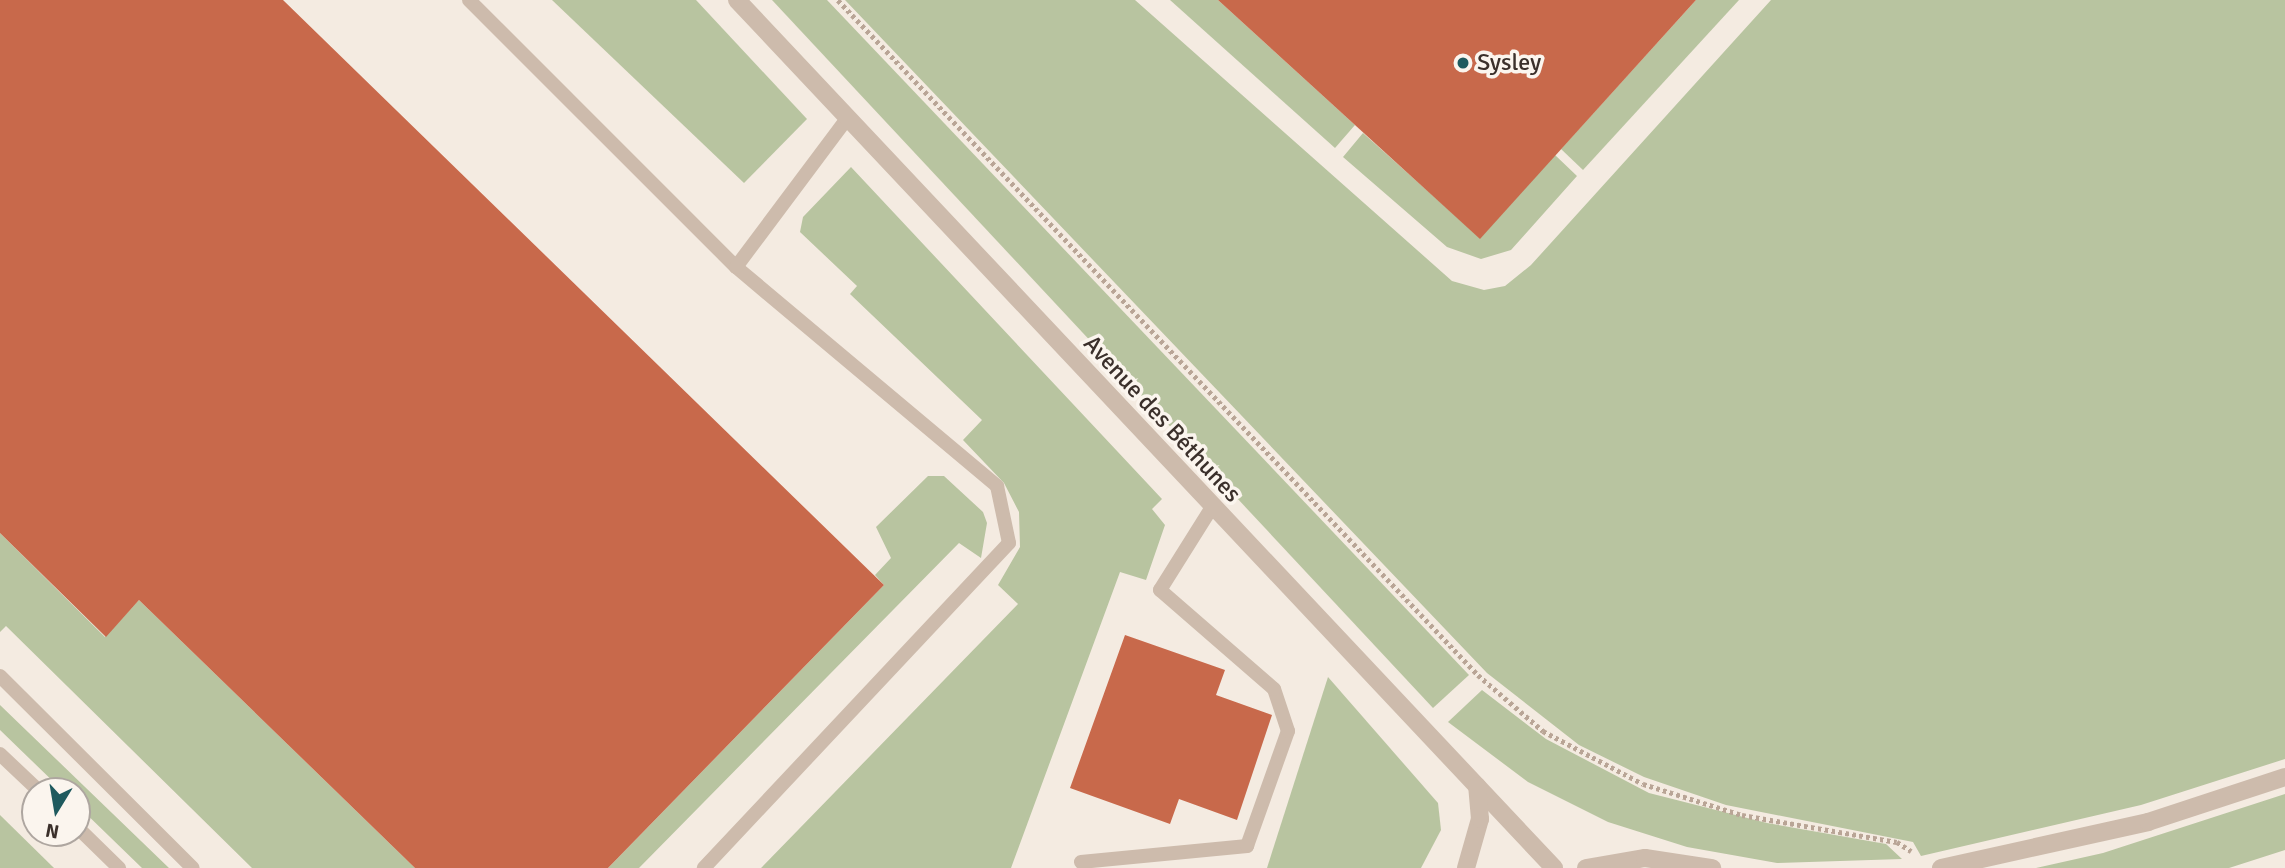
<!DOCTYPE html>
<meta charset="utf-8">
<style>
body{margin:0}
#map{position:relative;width:2285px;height:868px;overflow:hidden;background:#f4ebe1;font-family:Signika,sans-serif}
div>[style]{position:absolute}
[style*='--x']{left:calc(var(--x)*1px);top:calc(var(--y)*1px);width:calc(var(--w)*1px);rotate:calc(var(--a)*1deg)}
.green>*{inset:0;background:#b8c4a0}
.building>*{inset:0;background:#c8694b}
.path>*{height:4.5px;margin-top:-2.25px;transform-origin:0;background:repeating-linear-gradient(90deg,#b9a596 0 3.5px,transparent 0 7px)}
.service>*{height:14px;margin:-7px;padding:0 7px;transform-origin:7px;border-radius:7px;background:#cdbbac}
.minor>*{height:18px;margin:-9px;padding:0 9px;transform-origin:9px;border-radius:9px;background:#cdbbac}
.dots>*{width:19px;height:19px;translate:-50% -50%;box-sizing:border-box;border:4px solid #fbf5ee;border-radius:50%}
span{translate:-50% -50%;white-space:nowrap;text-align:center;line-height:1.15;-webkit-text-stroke:7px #fbf5ee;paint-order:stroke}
.poi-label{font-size:24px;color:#3b302b}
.left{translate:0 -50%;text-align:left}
.street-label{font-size:24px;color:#3b302b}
.north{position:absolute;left:21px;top:777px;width:70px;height:70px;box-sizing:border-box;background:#fbf5ee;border:2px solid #aea6a0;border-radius:50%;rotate:191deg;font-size:19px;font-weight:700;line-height:28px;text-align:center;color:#3b302b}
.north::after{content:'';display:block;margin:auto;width:24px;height:32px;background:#1f5a5e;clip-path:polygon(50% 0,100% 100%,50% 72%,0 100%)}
</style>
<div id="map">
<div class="green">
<i style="clip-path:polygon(552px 0,696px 0,807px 119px,744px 183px)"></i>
<i style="clip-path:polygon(772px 0,827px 0,1469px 675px,1433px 708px)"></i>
<i style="clip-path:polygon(845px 0,1135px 0,1452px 281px,1484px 290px,1505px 286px,1531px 265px,1771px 0,2285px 0,2285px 759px,2141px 805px,1921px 856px,1913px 842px,1726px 805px,1644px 777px,1579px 745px,1487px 673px)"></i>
<i style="clip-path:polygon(1170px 0,1218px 0,1355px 125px,1335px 148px)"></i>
<i style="clip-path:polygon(1696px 0,1739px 0,1583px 170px,1561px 149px)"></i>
<i style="clip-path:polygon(1363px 133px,1480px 238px,1555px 155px,1577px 176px,1511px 250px,1481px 259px,1447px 247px,1343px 157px)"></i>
<i style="clip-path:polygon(851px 167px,1162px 499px,1152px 509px,1165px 525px,1146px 580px,1120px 572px,1011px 868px,761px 868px,1018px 604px,998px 585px,1020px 547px,1019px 512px,1004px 483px,963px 440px,982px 420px,850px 294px,857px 286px,800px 232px,803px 217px)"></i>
<i style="clip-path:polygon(928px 476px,944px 476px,983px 512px,987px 523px,981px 558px,959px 543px,639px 868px,608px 868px,884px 585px,875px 575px,891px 558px,876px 527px)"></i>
<i style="clip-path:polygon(0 533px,105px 637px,139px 600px,415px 868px,252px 868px,6px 626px,0 632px)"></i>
<i style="clip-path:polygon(1328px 677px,1438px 803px,1441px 830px,1421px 868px,1267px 868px)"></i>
<i style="clip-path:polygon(1482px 690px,1546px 739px,1649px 793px,1767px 823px,1886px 844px,1902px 859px,1777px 863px,1687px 847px,1608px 822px,1528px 782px,1448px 722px)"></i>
<i style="clip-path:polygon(0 705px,169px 868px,142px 868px,77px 805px,77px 791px,63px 791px,0 730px)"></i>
<i style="clip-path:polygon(2285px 794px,2285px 850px,2229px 868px,2036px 868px,2103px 853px)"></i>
<i style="clip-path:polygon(0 815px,54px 868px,0 868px)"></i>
</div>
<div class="building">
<i style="clip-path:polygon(0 0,283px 0,884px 585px,608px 868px,415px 868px,139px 600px,106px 637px,0 533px)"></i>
<i style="clip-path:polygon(1218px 0,1696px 0,1480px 239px)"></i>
<i style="clip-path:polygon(1125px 635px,1225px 670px,1216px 695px,1272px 715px,1237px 820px,1179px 799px,1170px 824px,1070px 788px)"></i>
</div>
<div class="path">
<i style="--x:838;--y:0;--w:930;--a:46.52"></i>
<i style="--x:1478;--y:675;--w:86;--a:40.7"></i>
<i style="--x:1543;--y:731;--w:113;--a:27.9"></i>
<i style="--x:1643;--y:784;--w:104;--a:17.4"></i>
<i style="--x:1742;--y:815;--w:157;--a:9.9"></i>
<i style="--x:1897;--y:842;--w:17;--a:33"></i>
</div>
<div class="service">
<i style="--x:469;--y:0;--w:378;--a:45"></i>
<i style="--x:736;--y:267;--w:341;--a:40"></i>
<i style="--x:997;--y:486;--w:58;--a:78.1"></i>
<i style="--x:1009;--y:543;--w:446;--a:133.2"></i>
<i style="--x:736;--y:267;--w:184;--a:-53.2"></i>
<i style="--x:0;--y:676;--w:272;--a:44.9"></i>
<i style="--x:0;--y:754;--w:54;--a:43.5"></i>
<i style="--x:77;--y:827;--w:59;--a:44.3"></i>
<i style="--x:1081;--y:862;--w:167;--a:-5.5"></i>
<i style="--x:1247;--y:846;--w:122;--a:-70.4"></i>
<i style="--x:1288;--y:731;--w:44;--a:-108.4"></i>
<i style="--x:1274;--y:689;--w:151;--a:-139"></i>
<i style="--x:1160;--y:590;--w:98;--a:-57.9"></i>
</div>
<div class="minor">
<i style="--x:737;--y:0;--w:1192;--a:46.73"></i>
<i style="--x:1466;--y:868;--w:51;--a:-74.1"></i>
<i style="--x:1480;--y:819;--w:33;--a:-95"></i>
<i style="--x:1586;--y:868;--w:60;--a:-9.6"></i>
<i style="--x:1645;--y:858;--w:68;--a:8.5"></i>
<i style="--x:1941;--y:868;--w:212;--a:-12.5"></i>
<i style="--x:2148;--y:822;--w:144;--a:-18.2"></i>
</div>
<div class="dots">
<i style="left:1463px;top:63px;background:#1f5a5e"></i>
</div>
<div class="poi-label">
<span class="left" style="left:1477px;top:63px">Sysley</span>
</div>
<div class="street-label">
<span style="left:1162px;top:419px;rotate:47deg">Avenue des Béthunes</span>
</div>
<div class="north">N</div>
</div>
